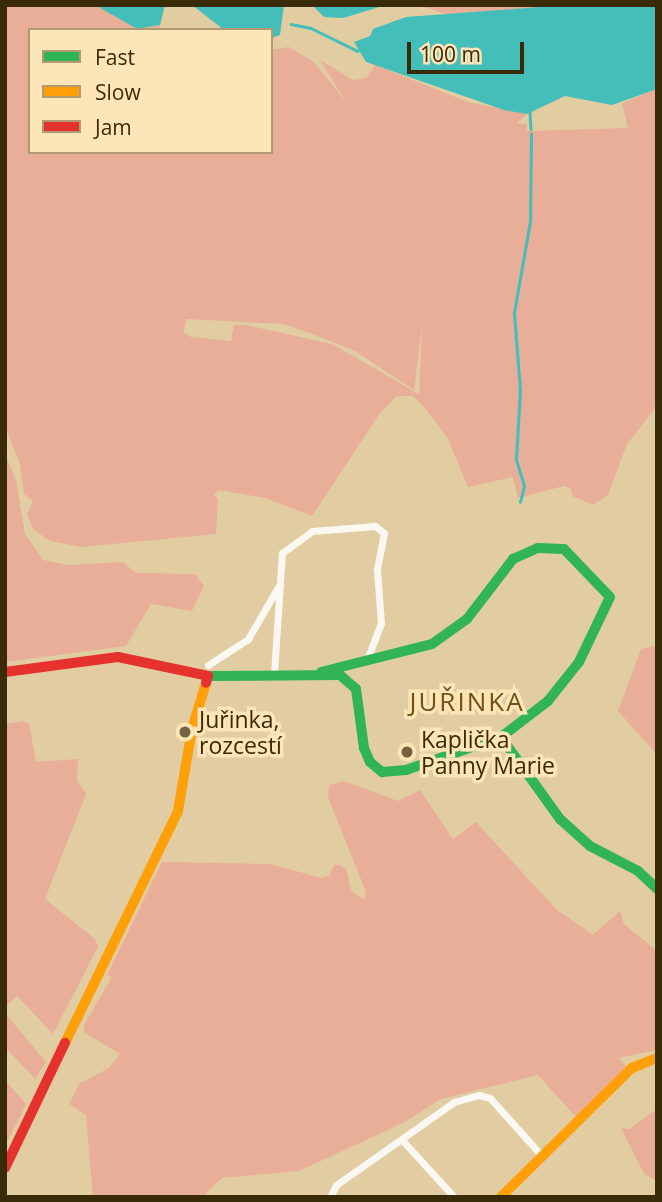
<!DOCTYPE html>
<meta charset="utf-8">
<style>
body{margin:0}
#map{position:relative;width:662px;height:1202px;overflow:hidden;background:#e2cda2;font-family:"Open Sans",sans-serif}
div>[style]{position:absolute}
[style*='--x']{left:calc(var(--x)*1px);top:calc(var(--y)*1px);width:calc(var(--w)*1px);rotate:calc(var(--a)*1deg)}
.green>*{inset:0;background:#e8ae98}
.water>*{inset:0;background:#44beb9}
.stream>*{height:2.5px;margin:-1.25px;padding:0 1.25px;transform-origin:1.25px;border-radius:1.25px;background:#44beb9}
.street>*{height:7px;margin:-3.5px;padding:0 3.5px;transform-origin:3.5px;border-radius:3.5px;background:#fbf8f1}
.fast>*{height:10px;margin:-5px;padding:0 5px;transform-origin:5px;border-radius:5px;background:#30b455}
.slow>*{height:10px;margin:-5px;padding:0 5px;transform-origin:5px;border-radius:5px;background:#ff9f0a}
.jam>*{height:10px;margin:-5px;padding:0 5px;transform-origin:5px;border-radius:5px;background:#e5322d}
.dots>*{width:19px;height:19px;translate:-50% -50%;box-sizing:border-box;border:4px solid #fde5b8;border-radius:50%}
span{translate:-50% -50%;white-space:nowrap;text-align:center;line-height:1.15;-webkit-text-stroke:7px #fde5b8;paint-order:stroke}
.poi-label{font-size:23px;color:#392a08}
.left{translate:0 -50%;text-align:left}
.quarter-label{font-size:26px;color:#6e5314;letter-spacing:2px}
.frame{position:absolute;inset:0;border:7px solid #392a08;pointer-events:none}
.legend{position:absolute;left:28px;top:28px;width:245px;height:126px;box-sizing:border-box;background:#fde5b8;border:2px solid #af9a72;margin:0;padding:9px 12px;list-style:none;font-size:21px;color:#392a08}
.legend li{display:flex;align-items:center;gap:14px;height:35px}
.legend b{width:35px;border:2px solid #af9a72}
.scale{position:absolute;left:407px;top:42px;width:117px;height:32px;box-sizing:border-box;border:4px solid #392a08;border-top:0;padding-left:9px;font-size:21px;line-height:24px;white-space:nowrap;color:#392a08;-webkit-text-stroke:5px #fde5b8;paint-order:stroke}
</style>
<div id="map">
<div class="green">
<i style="clip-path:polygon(evenodd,5px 5px,95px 5px,137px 29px,160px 25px,160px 30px,30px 30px,30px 152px,271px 152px,271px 50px,289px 47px,314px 62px,346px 102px,320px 60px,353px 80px,367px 78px,375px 65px,468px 102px,527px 114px,517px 123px,527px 124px,527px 131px,628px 128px,622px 103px,657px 89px,657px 394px,654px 410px,627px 444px,608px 495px,593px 505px,572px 496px,571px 489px,564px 486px,518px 498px,513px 477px,468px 487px,447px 437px,424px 407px,413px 396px,397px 396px,380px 413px,312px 516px,265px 498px,219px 490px,213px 495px,218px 498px,216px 534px,82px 547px,50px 541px,33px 529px,27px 514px,33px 501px,24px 494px,20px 464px,5px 426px,5px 5px,187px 319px,283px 324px,307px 332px,355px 351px,414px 390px,422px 325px,419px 394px,332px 344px,246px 325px,234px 325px,231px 341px,191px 337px,183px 332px,187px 319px)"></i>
<i style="clip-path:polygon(419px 5px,576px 5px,453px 17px)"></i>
<i style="clip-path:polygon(5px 454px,16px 480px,25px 534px,43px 560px,69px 565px,123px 562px,136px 573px,195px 574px,204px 586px,192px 611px,151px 604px,126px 646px,5px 662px)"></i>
<i style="clip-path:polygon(657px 645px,657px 755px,618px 711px,641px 649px)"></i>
<i style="clip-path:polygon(23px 721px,29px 724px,36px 762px,78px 759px,77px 780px,86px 794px,45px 899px,95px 939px,98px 947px,53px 1034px,17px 996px,5px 1007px,5px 724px)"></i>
<i style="clip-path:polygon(344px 781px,398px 801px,420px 790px,453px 839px,476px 822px,556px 909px,593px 935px,620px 911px,624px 924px,657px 951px,657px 1050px,619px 1058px,628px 1068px,577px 1118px,538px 1075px,441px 1099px,405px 1122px,299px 1171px,222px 1178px,202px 1197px,93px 1197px,86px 1115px,69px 1104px,80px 1083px,109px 1068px,120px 1054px,84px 1032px,84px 1025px,112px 977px,107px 975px,162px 862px,270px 864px,322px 878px,329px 876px,334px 865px,340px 865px,347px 870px,351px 891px,364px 900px,366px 892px,328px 797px,329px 785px)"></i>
<i style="clip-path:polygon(5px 1013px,46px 1062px,35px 1079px,5px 1047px)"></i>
<i style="clip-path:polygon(5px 1080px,26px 1104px,5px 1146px)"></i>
<i style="clip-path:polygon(657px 1109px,657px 1181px,644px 1174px,621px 1128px,629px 1129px)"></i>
</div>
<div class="water">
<i style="clip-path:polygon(95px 5px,165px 5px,160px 25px,137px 29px)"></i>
<i style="clip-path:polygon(192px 5px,284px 5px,280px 35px,271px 38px,271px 30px,224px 30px)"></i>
<i style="clip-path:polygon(312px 5px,386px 5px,343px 18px,324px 17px)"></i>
<i style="clip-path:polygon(657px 5px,657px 89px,612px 105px,565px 96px,527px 114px,504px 110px,366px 62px,354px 42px,370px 36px,373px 29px,406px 17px,554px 6px)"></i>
</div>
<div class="stream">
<i style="--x:291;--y:24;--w:20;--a:11"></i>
<i style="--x:311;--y:28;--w:52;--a:26.1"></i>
<i style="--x:530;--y:111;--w:18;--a:87"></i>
<i style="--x:520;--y:502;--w:16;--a:-76"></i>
<i style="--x:524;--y:486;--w:28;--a:-107"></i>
<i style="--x:516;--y:459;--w:69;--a:-86.7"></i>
<i style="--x:520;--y:390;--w:77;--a:-94.5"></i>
<i style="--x:514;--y:313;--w:93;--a:-80.1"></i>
<i style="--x:530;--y:221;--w:87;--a:-89.3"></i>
</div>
<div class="street">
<i style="--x:208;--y:665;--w:48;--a:-33"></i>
<i style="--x:248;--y:639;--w:60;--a:-60"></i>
<i style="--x:274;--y:673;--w:120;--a:-86.2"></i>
<i style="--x:282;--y:553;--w:37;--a:-36"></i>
<i style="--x:312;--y:531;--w:63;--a:-4.5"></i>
<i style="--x:375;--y:526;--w:11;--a:38"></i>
<i style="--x:384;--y:533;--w:38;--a:101"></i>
<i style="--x:377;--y:570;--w:53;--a:85.7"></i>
<i style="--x:381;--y:623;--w:39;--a:111"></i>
<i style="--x:402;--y:1140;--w:77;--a:47.6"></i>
<i style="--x:330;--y:1197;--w:13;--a:-63"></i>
<i style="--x:336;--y:1185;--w:144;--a:-35.1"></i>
<i style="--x:454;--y:1102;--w:26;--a:-16"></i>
<i style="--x:479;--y:1095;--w:11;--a:15"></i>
<i style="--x:490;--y:1098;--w:78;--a:48.1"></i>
</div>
<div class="fast">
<i style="--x:321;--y:672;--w:114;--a:-14.2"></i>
<i style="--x:432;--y:644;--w:43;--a:-35.5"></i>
<i style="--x:467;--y:619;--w:76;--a:-52.5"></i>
<i style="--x:513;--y:559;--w:27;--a:-24"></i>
<i style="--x:538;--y:548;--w:26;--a:2"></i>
<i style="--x:564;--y:549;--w:66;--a:46.2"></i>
<i style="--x:610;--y:597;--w:72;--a:115.5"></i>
<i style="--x:579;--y:662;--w:50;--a:128.5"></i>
<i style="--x:548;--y:701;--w:59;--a:142.5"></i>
<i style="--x:208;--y:676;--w:132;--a:-0.4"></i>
<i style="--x:340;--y:675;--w:21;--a:41"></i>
<i style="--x:356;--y:689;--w:60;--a:82.3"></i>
<i style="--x:364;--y:748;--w:15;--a:67"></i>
<i style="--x:370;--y:762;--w:16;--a:40"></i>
<i style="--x:382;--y:772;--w:24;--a:-5"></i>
<i style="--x:406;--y:770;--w:101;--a:-19.2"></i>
<i style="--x:501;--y:737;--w:101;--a:54.3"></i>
<i style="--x:560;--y:819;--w:40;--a:42"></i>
<i style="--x:590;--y:846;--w:54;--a:27.5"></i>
<i style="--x:638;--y:871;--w:26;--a:43"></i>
</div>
<div class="slow">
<i style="--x:65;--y:1043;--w:258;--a:-64"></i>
<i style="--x:178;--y:811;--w:83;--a:-80.3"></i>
<i style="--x:192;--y:729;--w:48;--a:-73.1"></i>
<i style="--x:501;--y:1197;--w:184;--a:-44.6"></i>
<i style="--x:632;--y:1068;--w:27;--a:-22"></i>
</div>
<div class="jam">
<i style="--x:5;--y:672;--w:114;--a:-7.6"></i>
<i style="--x:118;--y:657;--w:92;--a:11.9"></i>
<i style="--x:208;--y:676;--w:7;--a:106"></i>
<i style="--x:5;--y:1168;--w:139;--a:-64.4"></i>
</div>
<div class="dots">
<i style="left:185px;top:732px;background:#74633e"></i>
<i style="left:407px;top:752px;background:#74633e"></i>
</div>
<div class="poi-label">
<span class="left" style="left:199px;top:732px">Juřinka,<br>rozcestí</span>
<span class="left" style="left:421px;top:752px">Kaplička<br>Panny Marie</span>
</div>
<div class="quarter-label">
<span style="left:467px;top:702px">JUŘINKA</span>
</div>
<div class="frame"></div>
<ul class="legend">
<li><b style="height:9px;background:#30b455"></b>Fast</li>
<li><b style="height:9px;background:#ff9f0a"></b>Slow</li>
<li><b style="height:9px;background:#e5322d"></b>Jam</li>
</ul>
<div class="scale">100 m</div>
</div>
